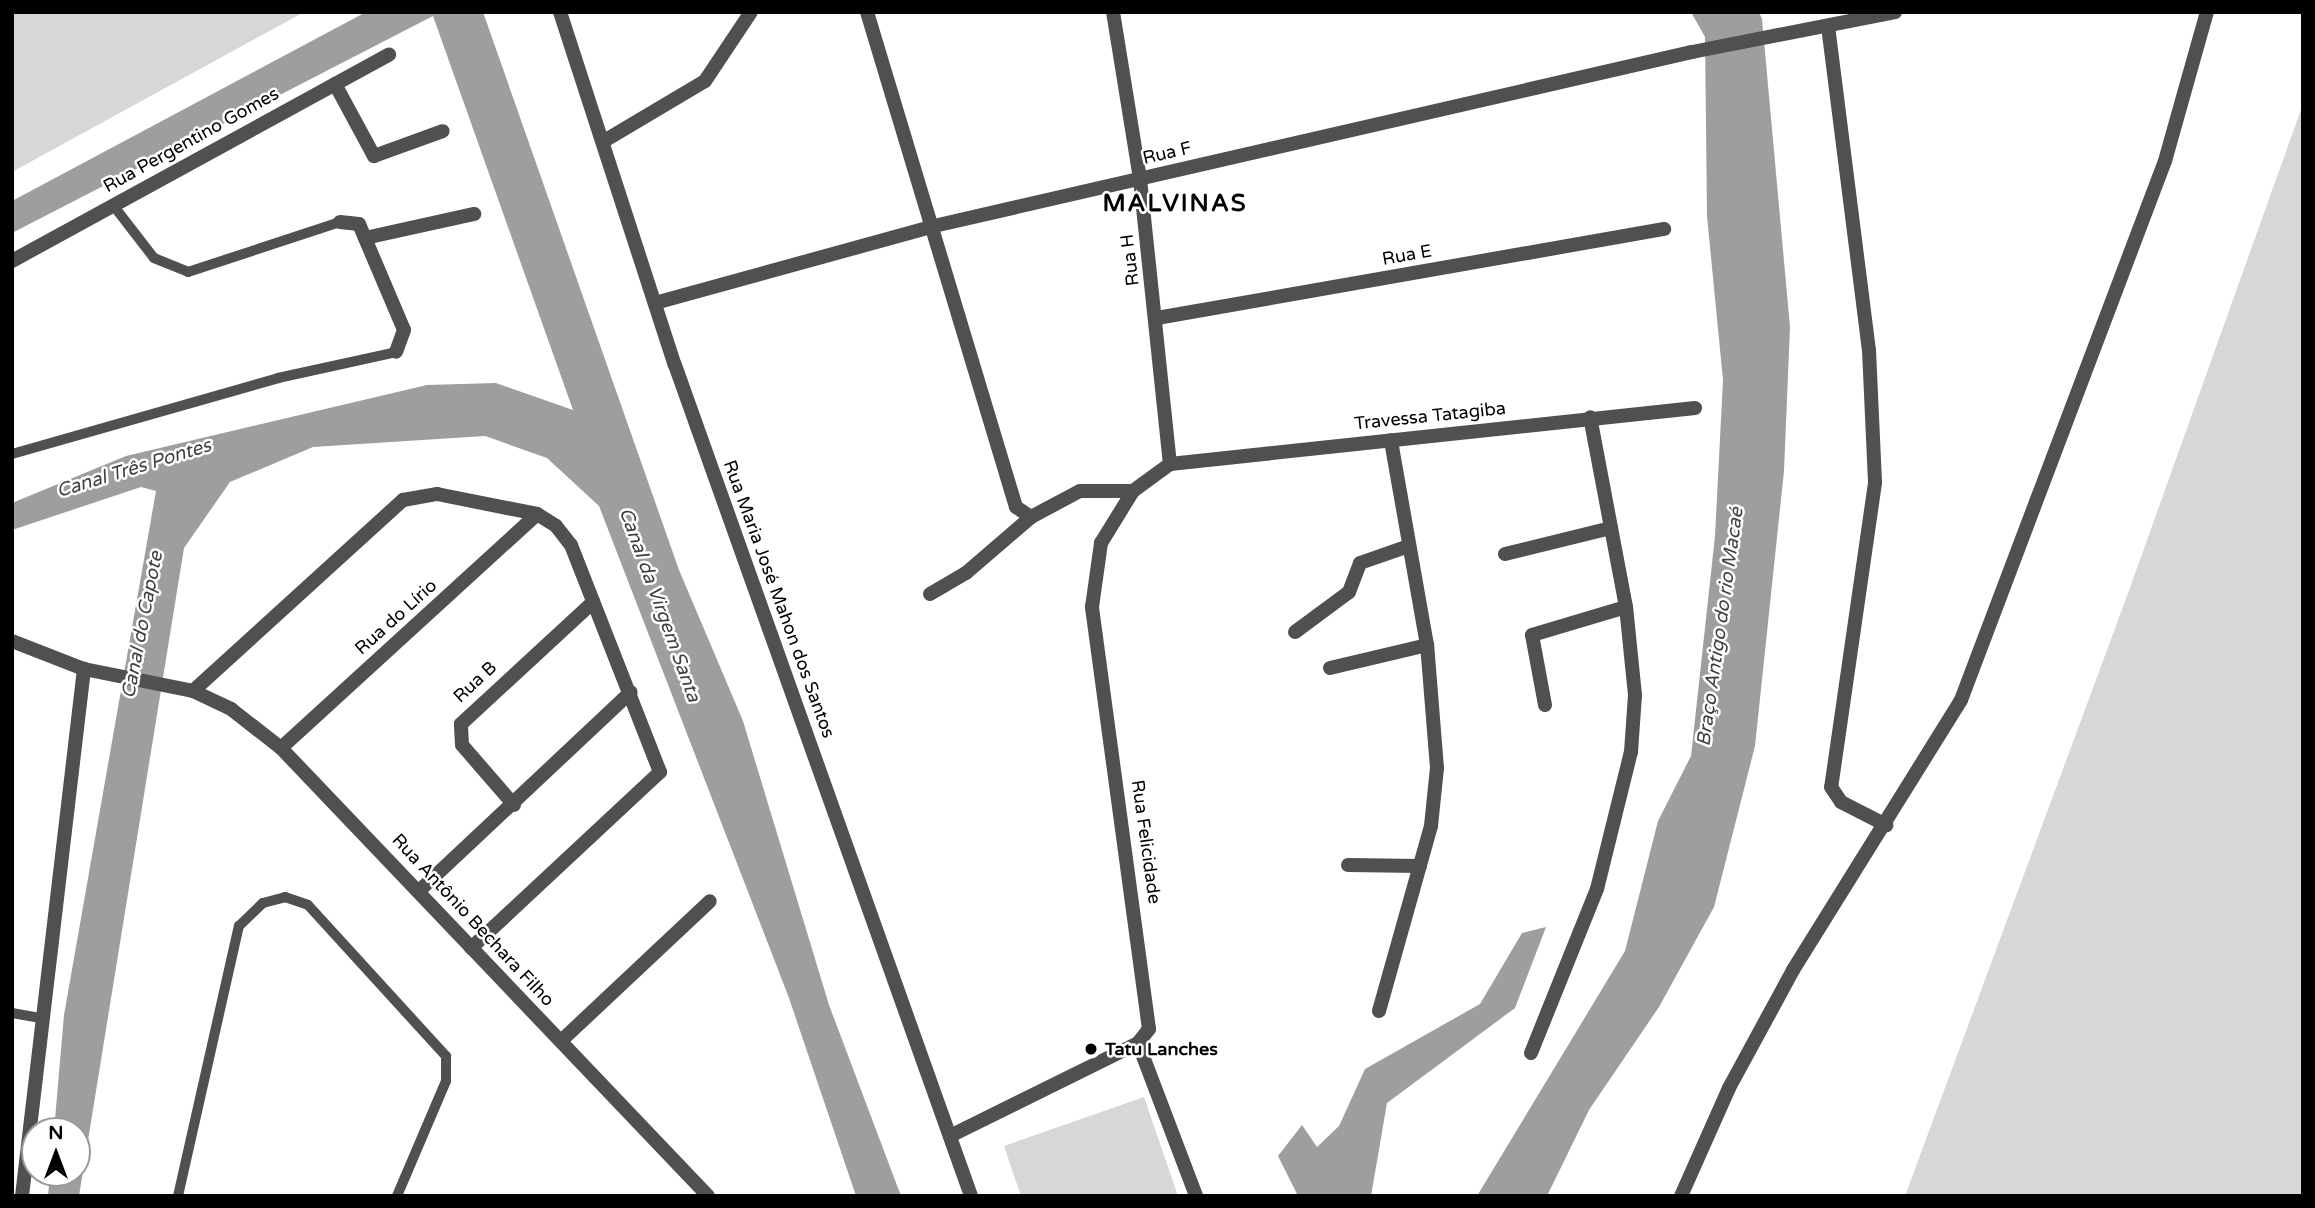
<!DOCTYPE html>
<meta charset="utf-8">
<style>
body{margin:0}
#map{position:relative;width:2315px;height:1208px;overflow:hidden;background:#fff;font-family:"Varela Round",sans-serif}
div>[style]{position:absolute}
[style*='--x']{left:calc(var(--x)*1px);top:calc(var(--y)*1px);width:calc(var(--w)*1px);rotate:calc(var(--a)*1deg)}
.green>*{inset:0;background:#d7d7d7}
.water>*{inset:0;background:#9e9e9e}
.lane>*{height:10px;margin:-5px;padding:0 5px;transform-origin:5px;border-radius:5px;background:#505050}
.street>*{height:14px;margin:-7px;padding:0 7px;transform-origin:7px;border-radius:7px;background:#505050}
.dots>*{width:19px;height:19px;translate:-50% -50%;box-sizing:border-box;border:4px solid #fff;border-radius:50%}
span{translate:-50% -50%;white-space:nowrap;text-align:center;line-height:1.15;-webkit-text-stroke:5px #fff;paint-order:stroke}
.street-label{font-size:18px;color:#000}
.poi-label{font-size:18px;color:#000;font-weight:700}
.left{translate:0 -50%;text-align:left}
.water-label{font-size:19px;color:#3f3f3f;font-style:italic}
.district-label{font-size:24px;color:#000;font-weight:700;letter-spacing:2px}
.frame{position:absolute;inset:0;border:14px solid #000;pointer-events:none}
.north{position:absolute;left:21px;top:1117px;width:70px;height:70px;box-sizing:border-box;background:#fff;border:2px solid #999;border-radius:50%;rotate:0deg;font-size:19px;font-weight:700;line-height:28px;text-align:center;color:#000}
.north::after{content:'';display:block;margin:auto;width:24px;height:32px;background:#000;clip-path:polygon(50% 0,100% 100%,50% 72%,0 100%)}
</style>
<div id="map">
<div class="green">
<i style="clip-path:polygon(12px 12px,304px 12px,12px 172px)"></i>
<i style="clip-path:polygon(2303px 104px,2303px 1196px,1905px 1196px,2127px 596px)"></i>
<i style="clip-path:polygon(1144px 1097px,1178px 1196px,1021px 1196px,1004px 1146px)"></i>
</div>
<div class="water">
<i style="clip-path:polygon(483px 12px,679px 570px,743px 721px,829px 1005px,901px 1196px,856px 1196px,789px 998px,599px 506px,547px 458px,485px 436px,313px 447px,230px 482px,184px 548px,79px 1196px,48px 1196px,50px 1173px,77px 1173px,77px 1131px,54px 1131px,64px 1015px,156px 491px,141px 487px,12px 530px,12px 503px,126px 456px,427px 385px,496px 383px,573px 410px,433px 16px,12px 233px,12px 201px,366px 12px)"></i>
<i style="clip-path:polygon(1691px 12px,1759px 12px,1762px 19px,1790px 327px,1784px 471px,1755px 746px,1714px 907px,1659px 1007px,1589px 1110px,1547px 1196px,1477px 1196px,1625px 951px,1658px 821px,1691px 756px,1715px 536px,1723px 380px,1707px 216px,1705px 37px)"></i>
<i style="clip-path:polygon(1546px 927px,1515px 1008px,1387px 1103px,1371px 1196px,1298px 1196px,1278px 1156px,1302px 1125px,1317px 1147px,1339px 1126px,1365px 1069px,1480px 1004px,1522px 933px)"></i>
</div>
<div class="lane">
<i style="--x:113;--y:205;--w:67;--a:52.3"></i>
<i style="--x:154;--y:258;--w:37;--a:22"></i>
<i style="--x:188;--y:272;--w:160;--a:-18.2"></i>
<i style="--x:12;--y:454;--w:277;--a:-15.9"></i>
<i style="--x:278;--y:378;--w:121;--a:-12.4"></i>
<i style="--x:12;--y:1013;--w:28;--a:10"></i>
<i style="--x:178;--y:1196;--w:277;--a:-77.3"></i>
<i style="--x:239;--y:926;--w:33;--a:-44"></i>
<i style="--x:263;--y:903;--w:23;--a:-15"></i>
<i style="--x:285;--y:897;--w:24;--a:19"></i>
<i style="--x:308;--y:905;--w:205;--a:47.6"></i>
<i style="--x:446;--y:1056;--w:25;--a:90"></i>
<i style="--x:446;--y:1081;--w:125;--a:113.1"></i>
</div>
<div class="street">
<i style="--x:560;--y:12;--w:371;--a:72"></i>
<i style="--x:675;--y:365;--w:882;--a:70.39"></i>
<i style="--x:867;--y:12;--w:517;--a:73.25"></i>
<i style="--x:1016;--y:507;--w:18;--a:34"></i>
<i style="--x:1031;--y:517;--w:55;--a:-28"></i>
<i style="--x:1080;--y:491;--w:53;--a:0"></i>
<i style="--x:1113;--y:12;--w:169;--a:80.8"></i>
<i style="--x:1140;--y:179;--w:287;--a:84"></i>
<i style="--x:1828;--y:26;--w:327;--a:82.8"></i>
<i style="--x:1869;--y:350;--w:133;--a:87.4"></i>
<i style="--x:1875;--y:483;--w:307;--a:98.2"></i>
<i style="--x:1831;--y:787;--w:18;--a:56"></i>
<i style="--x:1841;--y:802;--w:51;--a:27.1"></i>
<i style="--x:335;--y:84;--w:82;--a:61.6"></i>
<i style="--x:374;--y:156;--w:73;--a:-19.9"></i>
<i style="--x:604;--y:141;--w:117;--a:-30.7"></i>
<i style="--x:705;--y:81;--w:83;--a:-56.3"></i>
<i style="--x:340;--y:222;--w:19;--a:6"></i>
<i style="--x:359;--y:224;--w:115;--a:67"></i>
<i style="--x:404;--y:330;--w:23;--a:110"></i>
<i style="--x:365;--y:238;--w:112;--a:-12.4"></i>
<i style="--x:12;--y:261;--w:430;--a:-28.7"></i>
<i style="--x:655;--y:303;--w:289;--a:-15.4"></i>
<i style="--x:934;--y:226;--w:778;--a:-12.93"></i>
<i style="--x:1692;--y:52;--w:207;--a:-11.1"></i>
<i style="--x:1157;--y:318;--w:515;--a:-9.96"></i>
<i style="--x:1505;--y:554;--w:109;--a:-13.8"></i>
<i style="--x:930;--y:594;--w:42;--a:-30.3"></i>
<i style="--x:966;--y:573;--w:86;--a:-40.7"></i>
<i style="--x:1295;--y:632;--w:67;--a:-36.5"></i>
<i style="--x:1349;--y:592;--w:31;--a:-69"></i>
<i style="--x:1360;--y:563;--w:52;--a:-19.1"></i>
<i style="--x:12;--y:641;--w:77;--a:21.3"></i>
<i style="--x:84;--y:669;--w:111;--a:11.4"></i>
<i style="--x:193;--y:691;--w:42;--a:25.3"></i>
<i style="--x:231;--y:709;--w:63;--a:38"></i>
<i style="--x:281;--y:748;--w:619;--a:46.37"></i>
<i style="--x:1330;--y:668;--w:100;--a:-13.3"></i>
<i style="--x:193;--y:691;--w:284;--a:-42.3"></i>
<i style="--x:403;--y:500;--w:35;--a:-10"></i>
<i style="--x:437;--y:494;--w:102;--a:11.3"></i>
<i style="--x:537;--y:514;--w:22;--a:32"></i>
<i style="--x:556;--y:526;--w:24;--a:52"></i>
<i style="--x:571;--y:545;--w:244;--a:68.6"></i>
<i style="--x:660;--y:772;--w:258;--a:137"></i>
<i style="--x:1545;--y:705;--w:71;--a:-100.5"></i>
<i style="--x:1532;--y:635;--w:98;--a:-16.6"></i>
<i style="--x:281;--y:748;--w:347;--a:-42.4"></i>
<i style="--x:514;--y:805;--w:79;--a:-130.9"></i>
<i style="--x:462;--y:745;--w:21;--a:-93"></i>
<i style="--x:461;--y:724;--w:180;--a:-42.7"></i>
<i style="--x:1348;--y:865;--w:72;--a:0.8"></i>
<i style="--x:420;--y:890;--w:289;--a:-43.2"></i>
<i style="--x:1379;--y:1011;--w:192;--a:-74.3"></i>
<i style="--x:1431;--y:826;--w:58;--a:-84.1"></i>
<i style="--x:1437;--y:768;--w:123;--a:-94.6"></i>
<i style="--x:1427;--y:645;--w:208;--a:-100"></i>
<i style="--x:561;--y:1041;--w:204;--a:-43.2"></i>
<i style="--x:1138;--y:1043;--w:164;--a:69.2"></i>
<i style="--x:1531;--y:1053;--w:177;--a:-68.1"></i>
<i style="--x:1597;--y:889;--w:141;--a:-76.1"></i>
<i style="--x:1631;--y:752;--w:57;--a:-86"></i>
<i style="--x:1635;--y:695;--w:88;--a:-95.8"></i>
<i style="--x:1626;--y:607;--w:193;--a:-100.7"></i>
<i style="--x:950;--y:1136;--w:210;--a:-26.3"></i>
<i style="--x:1138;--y:1043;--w:18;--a:-52"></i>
<i style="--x:1149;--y:1029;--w:426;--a:-97.7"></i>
<i style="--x:1092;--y:607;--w:65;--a:-82"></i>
<i style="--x:1101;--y:543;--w:61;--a:-58.4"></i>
<i style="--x:1133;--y:491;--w:46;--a:-36.1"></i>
<i style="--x:1170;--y:464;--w:528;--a:-6.09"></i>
<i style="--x:22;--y:1196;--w:531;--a:-83.29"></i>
<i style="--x:1681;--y:1196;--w:118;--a:-66"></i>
<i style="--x:1729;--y:1088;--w:134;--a:-61.5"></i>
<i style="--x:1793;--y:970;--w:318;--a:-58.1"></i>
<i style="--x:1961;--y:700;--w:576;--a:-69.27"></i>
<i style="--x:2165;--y:161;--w:155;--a:-74.3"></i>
</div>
<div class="dots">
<i style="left:1091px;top:1049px;background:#000"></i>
</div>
<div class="street-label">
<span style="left:191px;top:140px;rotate:-29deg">Rua Pergentino Gomes</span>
<span style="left:1167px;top:153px;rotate:-13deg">Rua F</span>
<span style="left:1407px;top:255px;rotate:-10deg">Rua E</span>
<span style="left:1130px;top:260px;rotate:-97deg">Rua H</span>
<span style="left:1430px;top:416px;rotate:-6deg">Travessa Tatagiba</span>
<span style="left:779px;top:599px;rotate:70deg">Rua Maria José Mahon dos Santos</span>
<span style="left:396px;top:617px;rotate:-42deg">Rua do Lírio</span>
<span style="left:475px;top:682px;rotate:-43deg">Rua B</span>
<span style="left:1146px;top:842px;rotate:82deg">Rua Felicidade</span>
<span style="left:473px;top:920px;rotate:47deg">Rua Antônio Bechara Filho</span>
</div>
<div class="poi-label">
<span class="left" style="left:1105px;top:1049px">Tatu Lanches</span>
</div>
<div class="water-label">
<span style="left:134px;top:469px;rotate:-17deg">Canal Três Pontes</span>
<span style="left:659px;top:605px;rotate:70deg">Canal da Virgem Santa</span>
<span style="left:143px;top:625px;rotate:-79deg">Canal do Capote</span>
<span style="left:1721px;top:627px;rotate:-82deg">Braço Antigo do rio Macaé</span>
</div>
<div class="district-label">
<span style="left:1175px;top:204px">MALVINAS</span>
</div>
<div class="frame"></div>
<div class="north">N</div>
</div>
